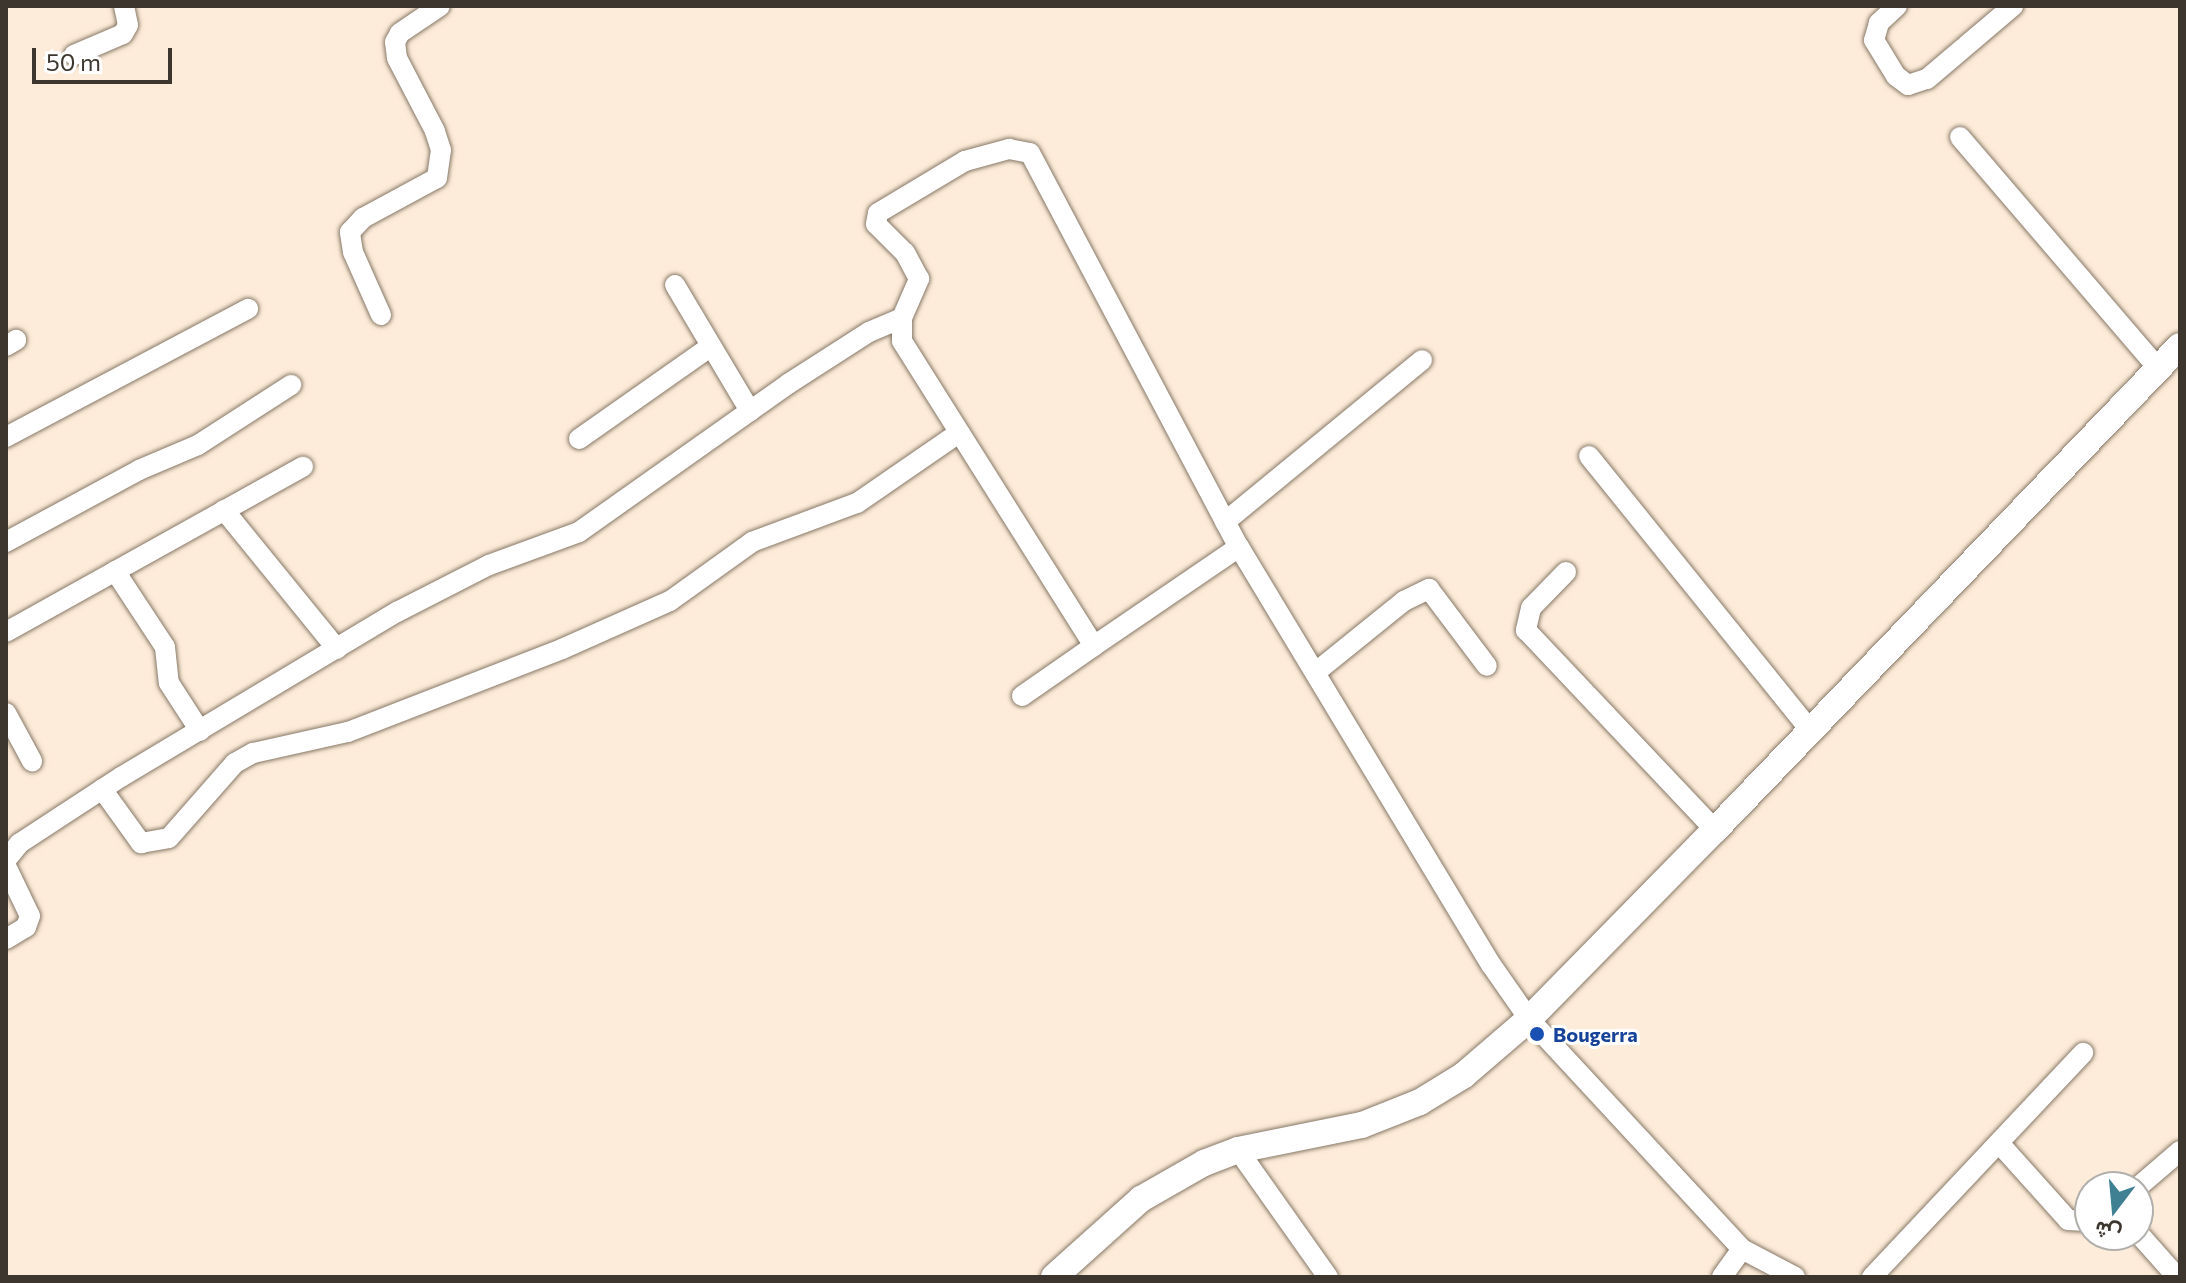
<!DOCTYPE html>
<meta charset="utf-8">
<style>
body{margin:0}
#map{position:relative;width:2186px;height:1283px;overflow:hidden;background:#fdecd9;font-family:Commissioner,Vazirmatn,sans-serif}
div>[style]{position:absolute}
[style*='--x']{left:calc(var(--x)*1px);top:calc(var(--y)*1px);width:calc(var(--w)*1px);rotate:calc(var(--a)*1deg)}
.roads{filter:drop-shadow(0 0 2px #877867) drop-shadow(0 0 2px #877867)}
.minor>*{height:20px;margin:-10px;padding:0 10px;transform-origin:10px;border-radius:10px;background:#fff}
.major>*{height:26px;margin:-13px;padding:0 13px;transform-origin:13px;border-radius:13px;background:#fff}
.dots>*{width:22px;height:22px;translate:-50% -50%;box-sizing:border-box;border:4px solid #fff;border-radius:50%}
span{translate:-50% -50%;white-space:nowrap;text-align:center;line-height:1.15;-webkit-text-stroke:6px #fff;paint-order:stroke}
.transit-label{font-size:20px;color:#164399;font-weight:700}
.left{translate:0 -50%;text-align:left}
.frame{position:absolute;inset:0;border:8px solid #3c362e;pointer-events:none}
.north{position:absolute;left:2074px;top:1171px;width:80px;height:80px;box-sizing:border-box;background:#fff;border:2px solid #b1afab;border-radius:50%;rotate:196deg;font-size:22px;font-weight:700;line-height:32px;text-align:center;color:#3c362e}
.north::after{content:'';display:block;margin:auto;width:28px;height:36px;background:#408093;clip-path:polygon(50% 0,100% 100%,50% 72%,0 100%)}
.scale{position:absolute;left:32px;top:48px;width:140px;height:36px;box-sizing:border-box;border:4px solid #3c362e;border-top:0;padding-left:10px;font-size:24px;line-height:28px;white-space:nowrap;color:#3c362e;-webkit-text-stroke:6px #fff;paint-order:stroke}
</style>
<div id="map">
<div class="roads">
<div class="minor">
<i style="--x:1897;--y:6;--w:25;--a:137"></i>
<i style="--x:1879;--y:23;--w:18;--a:106"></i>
<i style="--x:1874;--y:40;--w:42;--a:58.6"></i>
<i style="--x:1896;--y:76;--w:15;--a:37"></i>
<i style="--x:1908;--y:85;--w:20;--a:-18"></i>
<i style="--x:1927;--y:79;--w:113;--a:-40.3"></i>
<i style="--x:74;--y:55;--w:53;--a:-23.2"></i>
<i style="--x:123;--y:34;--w:10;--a:-61"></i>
<i style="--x:128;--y:25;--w:19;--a:-102"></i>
<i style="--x:1960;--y:137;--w:304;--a:49.4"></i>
<i style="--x:675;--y:285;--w:147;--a:59.2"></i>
<i style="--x:381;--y:315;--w:69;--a:-114"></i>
<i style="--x:353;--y:252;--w:20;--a:-99"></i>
<i style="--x:350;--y:232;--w:19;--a:-47"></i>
<i style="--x:363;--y:218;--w:84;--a:-28.4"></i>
<i style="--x:437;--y:178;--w:28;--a:-82"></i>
<i style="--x:441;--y:150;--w:20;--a:-108"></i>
<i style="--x:435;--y:131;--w:82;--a:-117.5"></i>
<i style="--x:397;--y:58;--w:16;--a:-97"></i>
<i style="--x:395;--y:42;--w:10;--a:-61"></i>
<i style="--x:400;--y:33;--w:48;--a:-34"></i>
<i style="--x:6;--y:346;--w:12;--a:-31"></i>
<i style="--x:6;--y:437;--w:274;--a:-27.9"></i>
<i style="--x:579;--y:439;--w:160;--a:-35.1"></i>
<i style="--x:1589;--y:456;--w:353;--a:51.1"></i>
<i style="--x:224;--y:510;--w:179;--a:50.9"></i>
<i style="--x:1225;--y:522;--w:255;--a:-39.4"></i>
<i style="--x:6;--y:542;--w:151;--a:-28.4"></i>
<i style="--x:139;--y:470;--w:64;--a:-23"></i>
<i style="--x:198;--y:445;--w:111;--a:-32.8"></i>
<i style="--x:1239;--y:547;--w:176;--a:145.7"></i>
<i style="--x:1094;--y:646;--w:360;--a:-122.2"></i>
<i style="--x:902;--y:341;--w:23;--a:-90"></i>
<i style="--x:902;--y:318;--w:43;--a:-66.4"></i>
<i style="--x:919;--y:279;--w:30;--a:-118"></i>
<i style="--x:905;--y:253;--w:41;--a:-135"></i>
<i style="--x:876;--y:224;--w:11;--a:-80"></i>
<i style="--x:878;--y:213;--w:101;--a:-30.9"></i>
<i style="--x:965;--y:161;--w:46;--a:-15.3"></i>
<i style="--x:1009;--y:149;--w:21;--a:11"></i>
<i style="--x:1030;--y:153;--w:446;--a:62.1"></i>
<i style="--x:1239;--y:547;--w:489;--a:58.9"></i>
<i style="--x:1492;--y:966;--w:65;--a:55.1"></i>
<i style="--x:1529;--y:1019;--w:313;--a:47.2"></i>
<i style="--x:1742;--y:1249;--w:34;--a:126"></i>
<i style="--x:115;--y:571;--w:91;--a:56.7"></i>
<i style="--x:165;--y:647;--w:36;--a:84"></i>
<i style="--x:169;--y:683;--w:57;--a:57.1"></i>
<i style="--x:1566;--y:572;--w:50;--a:134.2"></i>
<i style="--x:1531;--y:608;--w:23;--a:103"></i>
<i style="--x:1526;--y:630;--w:275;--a:46.6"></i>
<i style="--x:6;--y:632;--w:340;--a:-29.1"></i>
<i style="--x:1316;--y:672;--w:113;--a:-38.9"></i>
<i style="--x:1404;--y:601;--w:28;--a:-26"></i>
<i style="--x:1429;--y:589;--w:96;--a:53"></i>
<i style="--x:1022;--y:696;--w:88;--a:-34.8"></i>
<i style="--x:6;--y:713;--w:55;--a:61.6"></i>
<i style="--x:102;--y:789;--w:67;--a:54.2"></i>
<i style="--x:141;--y:843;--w:28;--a:-10"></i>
<i style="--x:169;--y:838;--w:100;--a:-48.7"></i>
<i style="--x:235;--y:763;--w:21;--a:-29"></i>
<i style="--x:253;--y:753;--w:97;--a:-12.5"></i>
<i style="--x:348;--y:732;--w:230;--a:-21.2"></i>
<i style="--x:562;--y:649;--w:118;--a:-24"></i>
<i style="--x:670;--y:601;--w:101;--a:-35.7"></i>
<i style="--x:752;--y:542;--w:112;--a:-20.4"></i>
<i style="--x:857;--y:503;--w:124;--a:-34.5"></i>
<i style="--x:6;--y:860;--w:22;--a:-51"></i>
<i style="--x:20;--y:843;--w:121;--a:-33.2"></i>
<i style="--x:121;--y:777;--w:322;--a:-30.9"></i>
<i style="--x:397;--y:612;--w:103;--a:-27.1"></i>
<i style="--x:489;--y:565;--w:96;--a:-20.1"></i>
<i style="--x:579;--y:532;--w:256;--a:-35.3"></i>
<i style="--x:788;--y:384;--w:96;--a:-32.7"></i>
<i style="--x:869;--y:332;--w:36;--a:-23"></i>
<i style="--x:6;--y:866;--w:55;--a:64.4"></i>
<i style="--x:30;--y:916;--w:12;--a:110"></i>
<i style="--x:26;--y:927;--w:23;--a:149"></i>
<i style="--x:1999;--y:1143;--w:103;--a:48.1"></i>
<i style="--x:2068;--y:1220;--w:22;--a:3"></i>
<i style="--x:1238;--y:1150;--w:156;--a:54.7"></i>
<i style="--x:2138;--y:1187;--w:55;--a:-40.6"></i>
<i style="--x:2138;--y:1233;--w:59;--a:48.4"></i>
<i style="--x:1742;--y:1249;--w:60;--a:27.8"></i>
<i style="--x:1872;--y:1277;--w:308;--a:-46.7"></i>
</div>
<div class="major">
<i style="--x:1054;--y:1277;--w:117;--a:-41.9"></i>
<i style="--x:1141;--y:1199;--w:73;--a:-29.7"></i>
<i style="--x:1204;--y:1163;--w:36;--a:-21"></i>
<i style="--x:1238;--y:1150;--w:126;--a:-11.4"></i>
<i style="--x:1362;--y:1125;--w:62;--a:-21.6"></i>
<i style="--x:1420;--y:1102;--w:52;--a:-31.5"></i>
<i style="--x:1464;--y:1075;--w:86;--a:-40.7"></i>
<i style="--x:1529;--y:1019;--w:265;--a:-45.5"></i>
<i style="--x:1715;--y:830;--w:671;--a:-46.15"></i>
</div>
</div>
<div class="dots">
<i style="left:1537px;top:1034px;background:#1a4fb4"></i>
</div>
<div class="transit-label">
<span class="left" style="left:1553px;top:1034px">Bougerra</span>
</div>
<div class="frame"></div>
<div class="north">ش</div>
<div class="scale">50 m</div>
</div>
